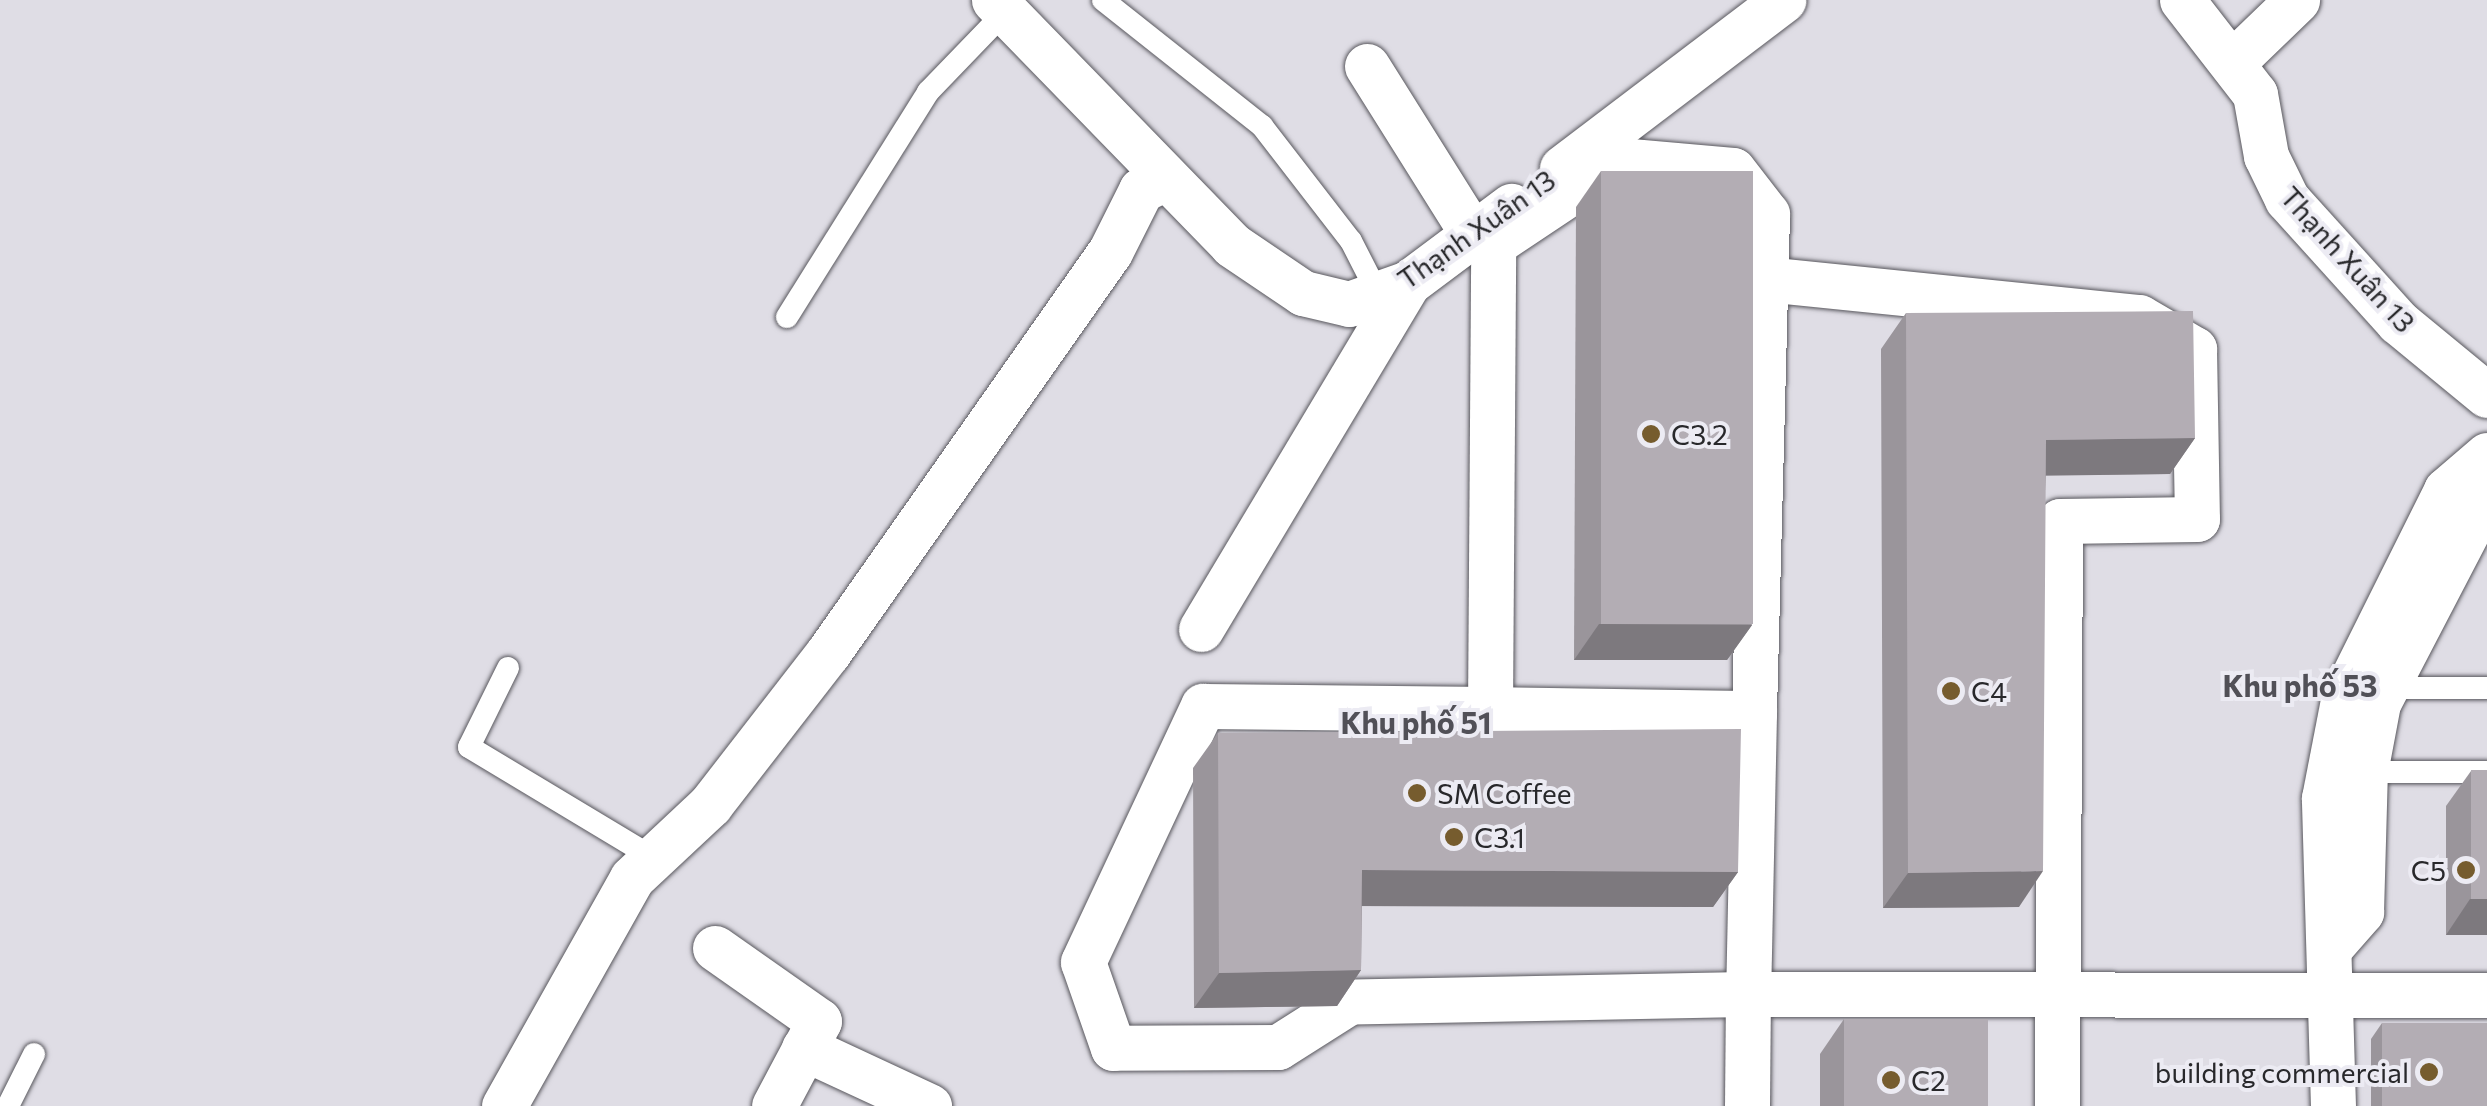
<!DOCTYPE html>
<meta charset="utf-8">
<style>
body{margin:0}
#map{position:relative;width:2487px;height:1106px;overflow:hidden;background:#dfdde5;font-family:Commissioner,sans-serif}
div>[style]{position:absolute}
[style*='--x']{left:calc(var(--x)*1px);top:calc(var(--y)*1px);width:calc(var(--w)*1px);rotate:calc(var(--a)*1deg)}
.roads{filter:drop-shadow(0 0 2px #58575d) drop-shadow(0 0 2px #58575d)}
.service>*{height:22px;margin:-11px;padding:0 11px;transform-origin:11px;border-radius:11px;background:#fff}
.minor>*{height:45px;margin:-22.5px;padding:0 22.5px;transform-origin:22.5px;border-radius:22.5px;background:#fff}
.wall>*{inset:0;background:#9a959b}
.shaded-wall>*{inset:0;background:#7d797e}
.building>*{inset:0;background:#b3adb4;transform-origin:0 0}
.dots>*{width:28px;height:28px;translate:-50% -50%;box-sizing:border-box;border:5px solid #ecebf3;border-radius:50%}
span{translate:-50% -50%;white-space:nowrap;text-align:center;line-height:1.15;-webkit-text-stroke:8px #ecebf3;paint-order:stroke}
.street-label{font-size:28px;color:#28282b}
.poi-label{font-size:28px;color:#28282b}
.left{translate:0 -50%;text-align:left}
.right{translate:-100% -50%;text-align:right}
.neighbourhood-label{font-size:30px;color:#515057;font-weight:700}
</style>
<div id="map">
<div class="roads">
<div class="service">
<i style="--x:1103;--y:0;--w:203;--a:38.4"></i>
<i style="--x:1262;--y:126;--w:145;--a:52.3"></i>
<i style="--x:1351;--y:241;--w:59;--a:63"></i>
<i style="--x:787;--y:317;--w:266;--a:-57.9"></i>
<i style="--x:928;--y:92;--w:111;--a:-46.1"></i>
<i style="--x:508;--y:668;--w:88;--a:116.3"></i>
<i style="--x:469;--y:747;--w:214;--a:31"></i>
<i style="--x:2385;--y:688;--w:102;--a:0"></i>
<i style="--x:2365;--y:772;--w:122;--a:0"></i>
<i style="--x:8;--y:1106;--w:58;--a:-63.4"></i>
</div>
<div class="minor">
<i style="--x:994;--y:0;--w:342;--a:45.8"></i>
<i style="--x:1232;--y:245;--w:86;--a:34.1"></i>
<i style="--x:1303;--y:293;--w:47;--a:13.4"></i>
<i style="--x:1349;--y:304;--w:63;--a:-19.6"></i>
<i style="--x:1408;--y:283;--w:129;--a:-36.8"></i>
<i style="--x:2182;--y:0;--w:119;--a:52.2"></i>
<i style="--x:2255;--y:94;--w:63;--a:79.9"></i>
<i style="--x:2266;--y:156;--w:48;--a:64"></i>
<i style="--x:2287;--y:199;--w:166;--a:47.9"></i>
<i style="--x:2398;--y:322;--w:115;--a:39.4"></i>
<i style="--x:2236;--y:59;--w:85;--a:-44"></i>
<i style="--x:1367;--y:66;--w:199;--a:57.9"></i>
<i style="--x:1562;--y:168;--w:278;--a:-37.2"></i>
<i style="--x:1764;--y:279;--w:377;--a:5.8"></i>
<i style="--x:2139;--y:317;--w:64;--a:30.2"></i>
<i style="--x:2194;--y:349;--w:170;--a:89"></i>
<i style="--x:2197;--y:519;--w:137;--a:179.2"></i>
<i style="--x:2060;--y:521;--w:585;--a:90.29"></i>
<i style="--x:1201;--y:629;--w:403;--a:-59.1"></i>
<i style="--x:1490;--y:709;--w:264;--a:0.9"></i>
<i style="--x:1754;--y:713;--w:281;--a:91.2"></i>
<i style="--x:1748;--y:994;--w:739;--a:0.08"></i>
<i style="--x:2333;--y:944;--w:43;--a:-48.8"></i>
<i style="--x:2361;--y:912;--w:140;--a:-88.4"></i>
<i style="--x:2365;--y:772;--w:70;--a:-79.3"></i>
<i style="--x:2378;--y:703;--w:223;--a:-62.5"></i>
<i style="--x:2481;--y:505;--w:46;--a:-86.3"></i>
<i style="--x:715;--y:948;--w:127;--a:35.1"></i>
<i style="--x:819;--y:1021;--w:96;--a:117.9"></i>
<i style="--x:804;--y:1048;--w:138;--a:24.9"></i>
<i style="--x:504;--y:1106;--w:261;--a:-60.7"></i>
<i style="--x:632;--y:878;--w:107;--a:-43.1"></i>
<i style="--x:710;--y:805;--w:192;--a:-52.2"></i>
<i style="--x:828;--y:653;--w:490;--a:-54.9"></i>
<i style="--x:1110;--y:252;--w:69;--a:-63.4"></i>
<i style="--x:1141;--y:190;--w:28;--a:-26"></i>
<i style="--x:1747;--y:1106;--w:112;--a:-89.5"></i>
<i style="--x:1748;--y:994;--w:399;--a:178.9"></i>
<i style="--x:1349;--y:1002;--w:84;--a:147.6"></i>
<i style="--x:1278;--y:1047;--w:165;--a:179.7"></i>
<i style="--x:1113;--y:1048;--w:91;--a:-109.2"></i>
<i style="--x:1083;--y:962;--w:283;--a:-64.9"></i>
<i style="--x:1203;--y:706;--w:287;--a:0.6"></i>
<i style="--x:1490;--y:709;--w:465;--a:-89.6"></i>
<i style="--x:1493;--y:244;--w:151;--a:-33.7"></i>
<i style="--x:1619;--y:160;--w:114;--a:5"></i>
<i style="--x:1733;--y:170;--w:56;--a:52.3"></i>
<i style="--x:1767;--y:214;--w:499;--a:91.5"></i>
<i style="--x:2333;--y:1106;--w:308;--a:-91.7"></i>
<i style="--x:2324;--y:798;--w:105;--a:-79"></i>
<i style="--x:2344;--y:695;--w:229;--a:-63.5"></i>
<i style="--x:2446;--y:490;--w:54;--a:-40.5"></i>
</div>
</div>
<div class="wall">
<i style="clip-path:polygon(1601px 171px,1752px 625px,1727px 660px,1574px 660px,1576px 207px)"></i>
<i style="clip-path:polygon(1906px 313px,2195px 438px,2170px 474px,2046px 475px,2019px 907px,1883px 908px,1881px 349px)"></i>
<i style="clip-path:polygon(1218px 733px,1738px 872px,1713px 907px,1362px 906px,1361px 970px,1337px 1006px,1194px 1008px,1193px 768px)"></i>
<i style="clip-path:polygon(2487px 770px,2487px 935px,2446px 935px,2446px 806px,2471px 771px)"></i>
<i style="clip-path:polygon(1844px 1019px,1987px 1106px,1820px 1106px,1820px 1054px)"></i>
<i style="clip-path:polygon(2382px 1023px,2487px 1106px,2371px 1106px,2371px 1039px)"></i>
</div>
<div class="shaded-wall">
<i style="clip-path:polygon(2195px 438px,2170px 474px,2021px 476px,2046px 440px)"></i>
<i style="clip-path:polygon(1599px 624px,1752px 625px,1727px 660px,1574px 660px)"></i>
<i style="clip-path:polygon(1362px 870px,1738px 872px,1713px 907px,1337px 906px)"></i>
<i style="clip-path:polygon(2043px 871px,2019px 907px,1883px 908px,1908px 873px)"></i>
<i style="clip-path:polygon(2470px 899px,2487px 899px,2487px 935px,2446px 935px)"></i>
<i style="clip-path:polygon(1361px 970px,1337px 1006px,1194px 1008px,1219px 973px)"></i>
</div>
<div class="building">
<i style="left:1601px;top:171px;width:152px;height:453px"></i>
<i style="clip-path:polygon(2193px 311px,2195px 438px,2046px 440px,2043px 871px,1908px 873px,1906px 313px)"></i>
<i style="clip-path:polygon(1741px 729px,1738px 872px,1362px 870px,1361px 970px,1219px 973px,1218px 733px)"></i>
<i style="left:2487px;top:770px;width:129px;height:16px;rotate:90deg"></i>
<i style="left:1844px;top:1019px;width:144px;height:87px"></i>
<i style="left:2382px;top:1023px;width:105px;height:83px"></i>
</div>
<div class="dots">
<i style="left:1651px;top:434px;background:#765c2e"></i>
<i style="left:1951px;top:691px;background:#765c2e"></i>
<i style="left:1417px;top:793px;background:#765c2e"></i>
<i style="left:1454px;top:837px;background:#765c2e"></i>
<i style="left:2466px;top:870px;background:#765c2e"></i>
<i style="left:2429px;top:1072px;background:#765c2e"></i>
<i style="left:1891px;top:1080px;background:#765c2e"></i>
</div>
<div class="street-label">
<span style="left:1476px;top:229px;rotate:-35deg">Thạnh Xuân 13</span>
<span style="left:2348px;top:259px;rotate:48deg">Thạnh Xuân 13</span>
</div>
<div class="poi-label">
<span class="left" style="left:1671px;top:434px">C3.2</span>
<span class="left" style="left:1971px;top:691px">C4</span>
<span class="left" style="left:1437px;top:793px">SM Coffee</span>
<span class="left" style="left:1474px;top:837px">С3.1</span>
<span class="right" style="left:2446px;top:870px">C5</span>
<span class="right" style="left:2409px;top:1072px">building commercial</span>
<span class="left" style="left:1911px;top:1080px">С2</span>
</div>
<div class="neighbourhood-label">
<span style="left:2300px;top:685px">Khu phố 53</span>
<span style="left:1416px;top:722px">Khu phố 51</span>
</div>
</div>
